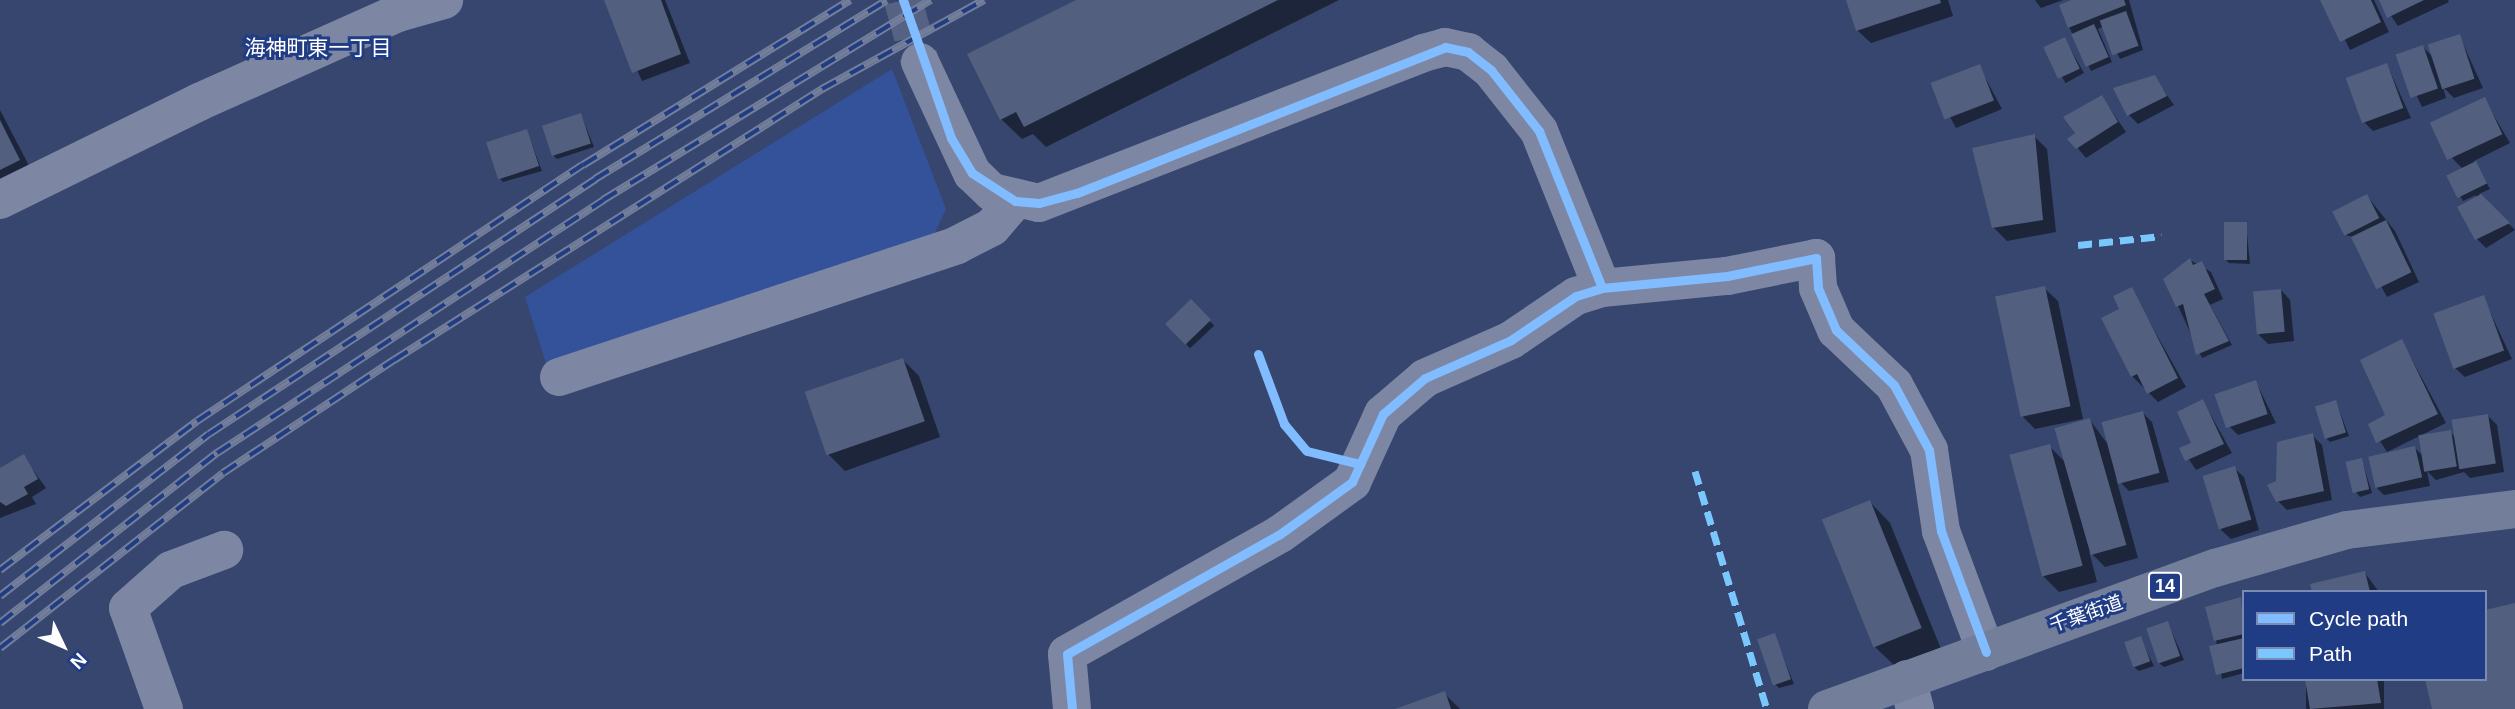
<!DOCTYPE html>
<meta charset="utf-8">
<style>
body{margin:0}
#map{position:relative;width:2515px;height:709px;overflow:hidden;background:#37466e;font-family:Arial,"Noto Sans JP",sans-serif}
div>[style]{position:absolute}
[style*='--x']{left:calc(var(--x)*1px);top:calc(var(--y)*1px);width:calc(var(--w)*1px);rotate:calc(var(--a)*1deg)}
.green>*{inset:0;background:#34529a}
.shadow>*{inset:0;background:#0007;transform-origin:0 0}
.building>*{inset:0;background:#525f7e;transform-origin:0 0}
.minor-tunnel>*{height:38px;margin-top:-19px;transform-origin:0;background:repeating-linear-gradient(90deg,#556284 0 38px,transparent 0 57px)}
.minor>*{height:38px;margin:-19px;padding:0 19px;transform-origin:19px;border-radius:19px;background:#7d87a4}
.highway>*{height:38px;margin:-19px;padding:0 19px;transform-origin:19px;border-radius:19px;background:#737e9b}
.rail>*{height:8px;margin-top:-4px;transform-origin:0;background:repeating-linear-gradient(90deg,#203c84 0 16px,#737e9b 0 32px);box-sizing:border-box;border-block:2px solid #737e9b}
.quiet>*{height:7px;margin-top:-3.5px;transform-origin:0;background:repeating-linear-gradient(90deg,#7ac7fe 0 14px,transparent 0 21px)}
.cycleway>*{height:9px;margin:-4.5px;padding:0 4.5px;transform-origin:4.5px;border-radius:4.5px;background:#80bcff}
span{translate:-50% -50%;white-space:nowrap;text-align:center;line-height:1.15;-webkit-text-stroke:6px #203c84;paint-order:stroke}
.shield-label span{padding:2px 5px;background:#203c84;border:2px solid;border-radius:5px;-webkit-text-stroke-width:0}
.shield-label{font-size:18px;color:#fff;font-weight:700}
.street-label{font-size:19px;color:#fff}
.neighbourhood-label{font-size:21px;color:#fff}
.legend{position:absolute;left:2242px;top:590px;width:245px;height:91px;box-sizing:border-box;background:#203c84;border:2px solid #798ab5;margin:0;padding:9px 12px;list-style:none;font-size:21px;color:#fff}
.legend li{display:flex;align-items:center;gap:14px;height:35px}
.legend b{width:35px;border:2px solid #798ab5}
.north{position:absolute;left:28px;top:611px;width:70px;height:70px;-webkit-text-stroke:5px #203c84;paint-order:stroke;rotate:134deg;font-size:19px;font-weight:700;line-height:28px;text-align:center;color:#fff}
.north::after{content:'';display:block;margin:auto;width:24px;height:32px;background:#fff;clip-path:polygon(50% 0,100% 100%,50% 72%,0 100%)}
</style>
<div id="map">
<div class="green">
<i style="clip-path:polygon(892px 69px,946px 209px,932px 239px,547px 366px,525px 297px)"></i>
</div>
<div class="shadow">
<i style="clip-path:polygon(606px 0,665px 0,690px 63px,642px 81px)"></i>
<i style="clip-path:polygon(1080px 0,1339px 0,1046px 147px,1033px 134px,1022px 139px,1001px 119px)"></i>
<i style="clip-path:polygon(1848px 0,1948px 0,1953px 16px,1871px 43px,1857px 30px)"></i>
<i style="clip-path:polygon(2035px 0,2063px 0,2041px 8px)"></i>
<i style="clip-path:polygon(2076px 0,2129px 0,2143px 50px,2120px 59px,2104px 26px,2098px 29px,2112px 62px,2091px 71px,2069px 27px)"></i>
<i style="clip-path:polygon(2325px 0,2374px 0,2389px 32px,2350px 50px)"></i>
<i style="clip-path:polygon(2380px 0,2448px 0,2449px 2px,2398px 26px)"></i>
<i style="clip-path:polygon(2460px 37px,2483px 88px,2454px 98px,2443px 87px,2446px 98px,2422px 107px,2398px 56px,2423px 47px,2435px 59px)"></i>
<i style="left:2065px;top:39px;width:39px;height:21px;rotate:61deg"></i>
<i style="clip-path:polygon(2387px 65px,2411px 118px,2373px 131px,2364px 122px)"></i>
<i style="clip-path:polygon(1979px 66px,2002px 109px,1956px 128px,1933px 85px)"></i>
<i style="clip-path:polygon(2154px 77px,2174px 105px,2138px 124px,2129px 115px)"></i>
<i style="clip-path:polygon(2102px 97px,2126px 132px,2086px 158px,2070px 139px)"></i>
<i style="clip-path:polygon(2484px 99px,2510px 143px,2474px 161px,2490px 189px,2479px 194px,2515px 230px,2486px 248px,2477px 239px,2476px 195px,2463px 201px,2449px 176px,2463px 169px,2452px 158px)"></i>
<i style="clip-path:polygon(0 110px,35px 177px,0 195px)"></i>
<i style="clip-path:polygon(581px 115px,594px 147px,557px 159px,553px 155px)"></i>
<i style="clip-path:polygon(527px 131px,542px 171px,503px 182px,499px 178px)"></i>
<i style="clip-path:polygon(2034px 136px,2047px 149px,2056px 232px,2007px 241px,1993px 227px)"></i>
<i style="clip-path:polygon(2367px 196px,2395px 231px,2419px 282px,2387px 297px,2354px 237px,2345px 235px)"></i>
<i style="clip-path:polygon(2246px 224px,2250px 264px,2229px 263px,2225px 259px)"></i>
<i style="clip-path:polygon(2190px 260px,2211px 272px,2223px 299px,2210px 305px,2232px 345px,2202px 358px,2178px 306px)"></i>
<i style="clip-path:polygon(2044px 288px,2058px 301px,2083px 419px,2035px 429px,2022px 416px)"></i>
<i style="clip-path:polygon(2131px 289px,2186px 387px,2158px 402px,2132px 376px,2121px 309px)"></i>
<i style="clip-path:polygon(2281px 290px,2290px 300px,2294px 341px,2268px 344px,2259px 335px)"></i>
<i style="clip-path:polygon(2483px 297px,2512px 359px,2465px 377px,2455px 368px)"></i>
<i style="left:1191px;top:301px;width:34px;height:33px;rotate:47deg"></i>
<i style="clip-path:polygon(2402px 341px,2446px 423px,2387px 452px,2370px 425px,2387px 415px)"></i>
<i style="clip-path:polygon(903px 360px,919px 376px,940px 437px,845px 471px,828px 454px)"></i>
<i style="clip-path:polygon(2256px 382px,2276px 423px,2238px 435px,2229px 426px)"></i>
<i style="clip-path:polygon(2203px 401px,2232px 453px,2196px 470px,2182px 449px,2193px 444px)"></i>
<i style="clip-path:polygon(2336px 402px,2349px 436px,2330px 442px,2326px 438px)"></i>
<i style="clip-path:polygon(2143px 413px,2152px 422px,2169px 482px,2129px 491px,2116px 478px,2138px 558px,2105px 567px,2089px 551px,2097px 582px,2059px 592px,2043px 576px,2049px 446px,2067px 464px,2090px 420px,2106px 442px)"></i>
<i style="clip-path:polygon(2488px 416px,2497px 425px,2504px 472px,2470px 478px,2464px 472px,2436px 480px,2427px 471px,2430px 486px,2384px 495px,2375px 486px,2415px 448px,2425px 458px,2450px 432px,2456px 438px)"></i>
<i style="clip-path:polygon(2312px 435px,2322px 445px,2332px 500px,2287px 510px,2278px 501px,2278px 482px)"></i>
<i style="clip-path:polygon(23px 456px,46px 488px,32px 497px,36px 504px,0 518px,0 470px)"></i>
<i style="clip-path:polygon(2362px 460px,2372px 493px,2360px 497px,2356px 492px)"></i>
<i style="clip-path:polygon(2234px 468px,2244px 477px,2259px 530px,2231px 539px,2221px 530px)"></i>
<i style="clip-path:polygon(1870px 502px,1890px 523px,1941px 649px,1896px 667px,1875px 647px)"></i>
<i style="clip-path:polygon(2365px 573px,2379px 592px,2314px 592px)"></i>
<i style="clip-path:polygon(2241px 599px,2244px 673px,2222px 679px,2216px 640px)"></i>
<i style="clip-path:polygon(2168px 623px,2184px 660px,2164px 667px,2159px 663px)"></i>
<i style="clip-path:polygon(1774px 635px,1794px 684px,1779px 688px,1775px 684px)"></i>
<i style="clip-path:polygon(2140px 638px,2154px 666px,2139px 671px,2134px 667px)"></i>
<i style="left:2306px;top:679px;width:78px;height:31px"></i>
<i style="clip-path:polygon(1444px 693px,1460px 709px,1399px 709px)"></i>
</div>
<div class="building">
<i style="clip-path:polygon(604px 0,661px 0,681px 54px,632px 73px)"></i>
<i style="clip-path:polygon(1076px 0,1278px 0,1024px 127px,1016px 112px,1000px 120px,967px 54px)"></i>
<i style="clip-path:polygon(1846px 0,1940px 0,1941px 3px,1856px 31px)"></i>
<i style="clip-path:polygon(2071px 0,2124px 0,2126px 5px,2068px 28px,2059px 5px)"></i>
<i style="clip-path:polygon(2320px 0,2371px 0,2381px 22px,2340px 42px)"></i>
<i style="clip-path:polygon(2379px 0,2424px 0,2387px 18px)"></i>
<i style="left:2126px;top:11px;width:37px;height:28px;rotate:70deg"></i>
<i style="left:2094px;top:24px;width:36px;height:25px;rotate:66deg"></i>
<i style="left:2460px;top:34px;width:47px;height:34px;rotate:72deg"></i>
<i style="left:2065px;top:37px;width:35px;height:24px;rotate:65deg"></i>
<i style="left:2423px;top:45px;width:46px;height:29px;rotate:71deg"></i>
<i style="left:2387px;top:63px;width:48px;height:44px;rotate:70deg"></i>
<i style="left:1980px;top:64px;width:39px;height:53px;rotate:69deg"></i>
<i style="clip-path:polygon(2155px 75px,2167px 96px,2127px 116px,2113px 88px)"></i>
<i style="clip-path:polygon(2102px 95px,2118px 122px,2076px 149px,2067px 139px,2075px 133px,2063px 117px)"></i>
<i style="left:2485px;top:97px;width:41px;height:61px;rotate:65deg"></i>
<i style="left:581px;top:113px;width:32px;height:41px;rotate:72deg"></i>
<i style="clip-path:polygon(0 120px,20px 160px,0 170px)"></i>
<i style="left:527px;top:129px;width:39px;height:43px;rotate:72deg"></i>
<i style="clip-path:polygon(2035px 134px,2043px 220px,1992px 228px,1972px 148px)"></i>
<i style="left:2476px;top:161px;width:25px;height:33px;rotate:64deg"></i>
<i style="left:2367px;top:194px;width:27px;height:39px;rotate:63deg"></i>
<i style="clip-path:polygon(2481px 194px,2510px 223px,2475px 240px,2457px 207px)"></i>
<i style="left:2386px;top:220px;width:58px;height:39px;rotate:64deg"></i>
<i style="left:2224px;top:222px;width:23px;height:38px"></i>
<i style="clip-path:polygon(2190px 258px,2193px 265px,2202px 261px,2215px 289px,2204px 294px,2229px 341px,2196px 355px,2183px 304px,2176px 307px,2163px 279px)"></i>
<i style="left:2045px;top:286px;width:123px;height:51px;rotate:78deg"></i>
<i style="clip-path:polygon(2132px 287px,2178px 378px,2147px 394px,2137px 374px,2131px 377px,2101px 318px,2119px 309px,2113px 296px)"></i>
<i style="left:2281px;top:289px;width:43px;height:28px;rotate:85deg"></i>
<i style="left:2484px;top:295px;width:59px;height:54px;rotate:70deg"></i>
<i style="left:1191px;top:299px;width:29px;height:36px;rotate:46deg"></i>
<i style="clip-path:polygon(2402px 339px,2438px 414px,2376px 443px,2368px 424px,2385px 415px,2360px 360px)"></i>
<i style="left:903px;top:358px;width:67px;height:104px;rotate:71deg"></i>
<i style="left:2256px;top:380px;width:36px;height:44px;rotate:71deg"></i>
<i style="clip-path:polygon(2203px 399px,2224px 444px,2185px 461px,2179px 448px,2191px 443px,2177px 412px)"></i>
<i style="left:2336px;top:400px;width:34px;height:22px;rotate:73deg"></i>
<i style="left:2143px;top:411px;width:64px;height:43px;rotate:75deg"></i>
<i style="left:2488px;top:414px;width:50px;height:37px;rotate:81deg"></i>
<i style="left:2090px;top:418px;width:132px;height:37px;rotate:74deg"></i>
<i style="left:2451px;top:430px;width:37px;height:33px;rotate:81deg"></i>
<i style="clip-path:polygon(2313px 433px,2324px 491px,2276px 502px,2267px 485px,2276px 481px,2277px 442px)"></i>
<i style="left:2050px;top:444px;width:126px;height:42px;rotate:75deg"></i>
<i style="left:2415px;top:446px;width:32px;height:48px;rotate:77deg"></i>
<i style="clip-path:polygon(24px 454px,38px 479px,24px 487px,28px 494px,6px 506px,0 502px,0 468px)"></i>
<i style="left:2362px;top:458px;width:32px;height:17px;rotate:77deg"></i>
<i style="left:2235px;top:466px;width:56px;height:34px;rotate:73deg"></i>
<i style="left:1870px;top:500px;width:138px;height:52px;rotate:68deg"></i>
<i style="clip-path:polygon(2365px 571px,2370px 592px,2312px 592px,2310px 584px)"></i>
<i style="clip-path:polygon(2241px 597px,2244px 634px,2214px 641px,2205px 607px)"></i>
<i style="clip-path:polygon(2515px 603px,2515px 709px,2432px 709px,2425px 679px,2485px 679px,2485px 610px)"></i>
<i style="left:2168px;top:621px;width:37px;height:23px;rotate:71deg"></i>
<i style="left:1775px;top:633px;width:49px;height:19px;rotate:71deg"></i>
<i style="left:2141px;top:636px;width:27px;height:18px;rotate:70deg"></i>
<i style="clip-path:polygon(2244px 638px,2244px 668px,2216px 675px,2209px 646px)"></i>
<i style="clip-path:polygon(2305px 679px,2377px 679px,2381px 703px,2310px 709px)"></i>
<i style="clip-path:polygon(1445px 691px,1451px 709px,1395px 709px)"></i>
</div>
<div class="minor-tunnel">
<i style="--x:903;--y:0;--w:64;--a:74.7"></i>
</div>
<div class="minor">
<i style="--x:920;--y:62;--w:123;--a:64.9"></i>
<i style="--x:972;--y:173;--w:28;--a:44"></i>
<i style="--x:992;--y:192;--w:48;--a:13.2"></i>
<i style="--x:1039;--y:203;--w:412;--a:-21.3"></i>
<i style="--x:1423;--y:53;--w:23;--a:-15"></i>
<i style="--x:1445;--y:47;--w:24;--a:12"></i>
<i style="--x:1468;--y:52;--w:29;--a:38"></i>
<i style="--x:1491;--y:70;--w:78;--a:51.8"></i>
<i style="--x:1539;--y:131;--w:169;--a:68.1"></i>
<i style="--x:1602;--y:288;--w:126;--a:-5.5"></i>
<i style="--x:1727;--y:276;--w:91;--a:-11.4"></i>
<i style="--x:1816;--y:258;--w:30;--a:86"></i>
<i style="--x:1818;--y:288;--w:46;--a:66.8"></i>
<i style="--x:1836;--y:330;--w:80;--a:43.5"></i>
<i style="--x:1894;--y:385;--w:74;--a:61.7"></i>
<i style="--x:1929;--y:450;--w:82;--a:81.6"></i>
<i style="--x:1941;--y:531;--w:129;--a:69.6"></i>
<i style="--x:0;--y:200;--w:222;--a:-26.2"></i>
<i style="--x:199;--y:102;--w:218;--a:-24.1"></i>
<i style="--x:398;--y:13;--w:48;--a:-15.8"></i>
<i style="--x:559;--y:377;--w:419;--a:-18.3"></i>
<i style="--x:957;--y:245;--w:39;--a:-27"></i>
<i style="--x:992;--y:227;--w:35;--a:-49"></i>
<i style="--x:1907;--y:679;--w:31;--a:75"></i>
<i style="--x:164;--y:709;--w:107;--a:-109.6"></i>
<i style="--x:128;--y:608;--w:57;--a:-41.5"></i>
<i style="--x:171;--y:570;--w:57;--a:-20.7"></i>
<i style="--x:1072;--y:709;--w:55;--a:-95.2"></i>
<i style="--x:1067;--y:654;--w:244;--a:-29.4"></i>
<i style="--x:1280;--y:534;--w:89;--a:-35.8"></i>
<i style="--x:1352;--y:482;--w:75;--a:-65.5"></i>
<i style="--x:1383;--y:414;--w:55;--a:-40.6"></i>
<i style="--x:1425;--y:378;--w:94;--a:-23.8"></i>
<i style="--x:1511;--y:340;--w:78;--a:-34.1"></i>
<i style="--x:1576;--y:296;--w:27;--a:-17"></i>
</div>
<div class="highway">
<i style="--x:1827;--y:709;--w:413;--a:-20"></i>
<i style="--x:2215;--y:568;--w:137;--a:-16.1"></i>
<i style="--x:2347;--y:530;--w:169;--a:-7.1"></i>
</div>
<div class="rail">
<i style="--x:0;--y:570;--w:247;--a:-37.1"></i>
<i style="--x:197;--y:421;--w:463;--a:-33.6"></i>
<i style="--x:583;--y:165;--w:314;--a:-31.7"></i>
<i style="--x:0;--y:596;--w:264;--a:-37.8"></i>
<i style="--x:209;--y:434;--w:463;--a:-33.4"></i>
<i style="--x:595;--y:179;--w:342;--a:-31.5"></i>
<i style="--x:0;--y:623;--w:276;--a:-38.1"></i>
<i style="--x:217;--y:453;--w:462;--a:-33.2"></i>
<i style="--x:603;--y:200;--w:384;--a:-31.4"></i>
<i style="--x:0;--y:648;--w:283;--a:-38.1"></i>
<i style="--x:223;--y:473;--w:205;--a:-33.5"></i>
<i style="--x:394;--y:360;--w:507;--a:-32.34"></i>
<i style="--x:822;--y:89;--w:185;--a:-28.8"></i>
</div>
<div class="quiet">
<i style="--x:2078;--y:245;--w:84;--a:-6.1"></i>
<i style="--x:1695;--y:471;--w:249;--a:73.2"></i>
</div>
<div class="cycleway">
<i style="--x:903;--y:0;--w:146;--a:70.8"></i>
<i style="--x:951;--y:138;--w:41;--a:59"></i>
<i style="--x:972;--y:173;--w:51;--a:33.1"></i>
<i style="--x:1015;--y:201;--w:24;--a:5"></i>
<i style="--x:1039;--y:203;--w:39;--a:-15"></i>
<i style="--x:1077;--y:193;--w:396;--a:-21.6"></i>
<i style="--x:1445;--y:47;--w:24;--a:12"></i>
<i style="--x:1468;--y:52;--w:29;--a:38"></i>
<i style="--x:1491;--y:70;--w:78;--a:51.8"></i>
<i style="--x:1539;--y:131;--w:169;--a:68.1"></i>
<i style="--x:1602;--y:288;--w:126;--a:-5.5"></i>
<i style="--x:1727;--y:276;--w:91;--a:-11.4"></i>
<i style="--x:1816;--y:258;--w:30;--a:86"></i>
<i style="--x:1818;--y:288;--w:46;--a:66.8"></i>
<i style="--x:1836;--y:330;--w:80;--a:43.5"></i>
<i style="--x:1894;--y:385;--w:74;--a:61.7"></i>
<i style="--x:1929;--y:450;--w:82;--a:81.6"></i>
<i style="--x:1941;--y:531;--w:129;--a:69.6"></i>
<i style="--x:1258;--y:354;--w:75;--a:69.6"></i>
<i style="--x:1284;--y:424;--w:35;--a:50"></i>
<i style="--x:1307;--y:451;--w:55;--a:13.8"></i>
<i style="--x:1072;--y:709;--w:55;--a:-95.2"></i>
<i style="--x:1067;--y:654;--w:244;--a:-29.4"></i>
<i style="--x:1280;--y:534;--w:89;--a:-35.8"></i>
<i style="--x:1352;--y:482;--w:75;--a:-65.5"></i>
<i style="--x:1383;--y:414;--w:55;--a:-40.6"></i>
<i style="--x:1425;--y:378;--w:94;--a:-23.8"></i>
<i style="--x:1511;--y:340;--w:78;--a:-34.1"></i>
<i style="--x:1576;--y:296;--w:27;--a:-17"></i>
</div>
<div class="shield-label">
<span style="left:2165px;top:586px">14</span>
</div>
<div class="street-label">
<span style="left:2086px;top:614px;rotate:-19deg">千葉街道</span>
</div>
<div class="neighbourhood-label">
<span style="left:318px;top:48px">海神町東一丁目</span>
</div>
<ul class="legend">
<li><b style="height:9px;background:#80bcff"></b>Cycle path</li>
<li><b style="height:9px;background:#7ac7fe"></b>Path</li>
</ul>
<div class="north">N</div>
</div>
